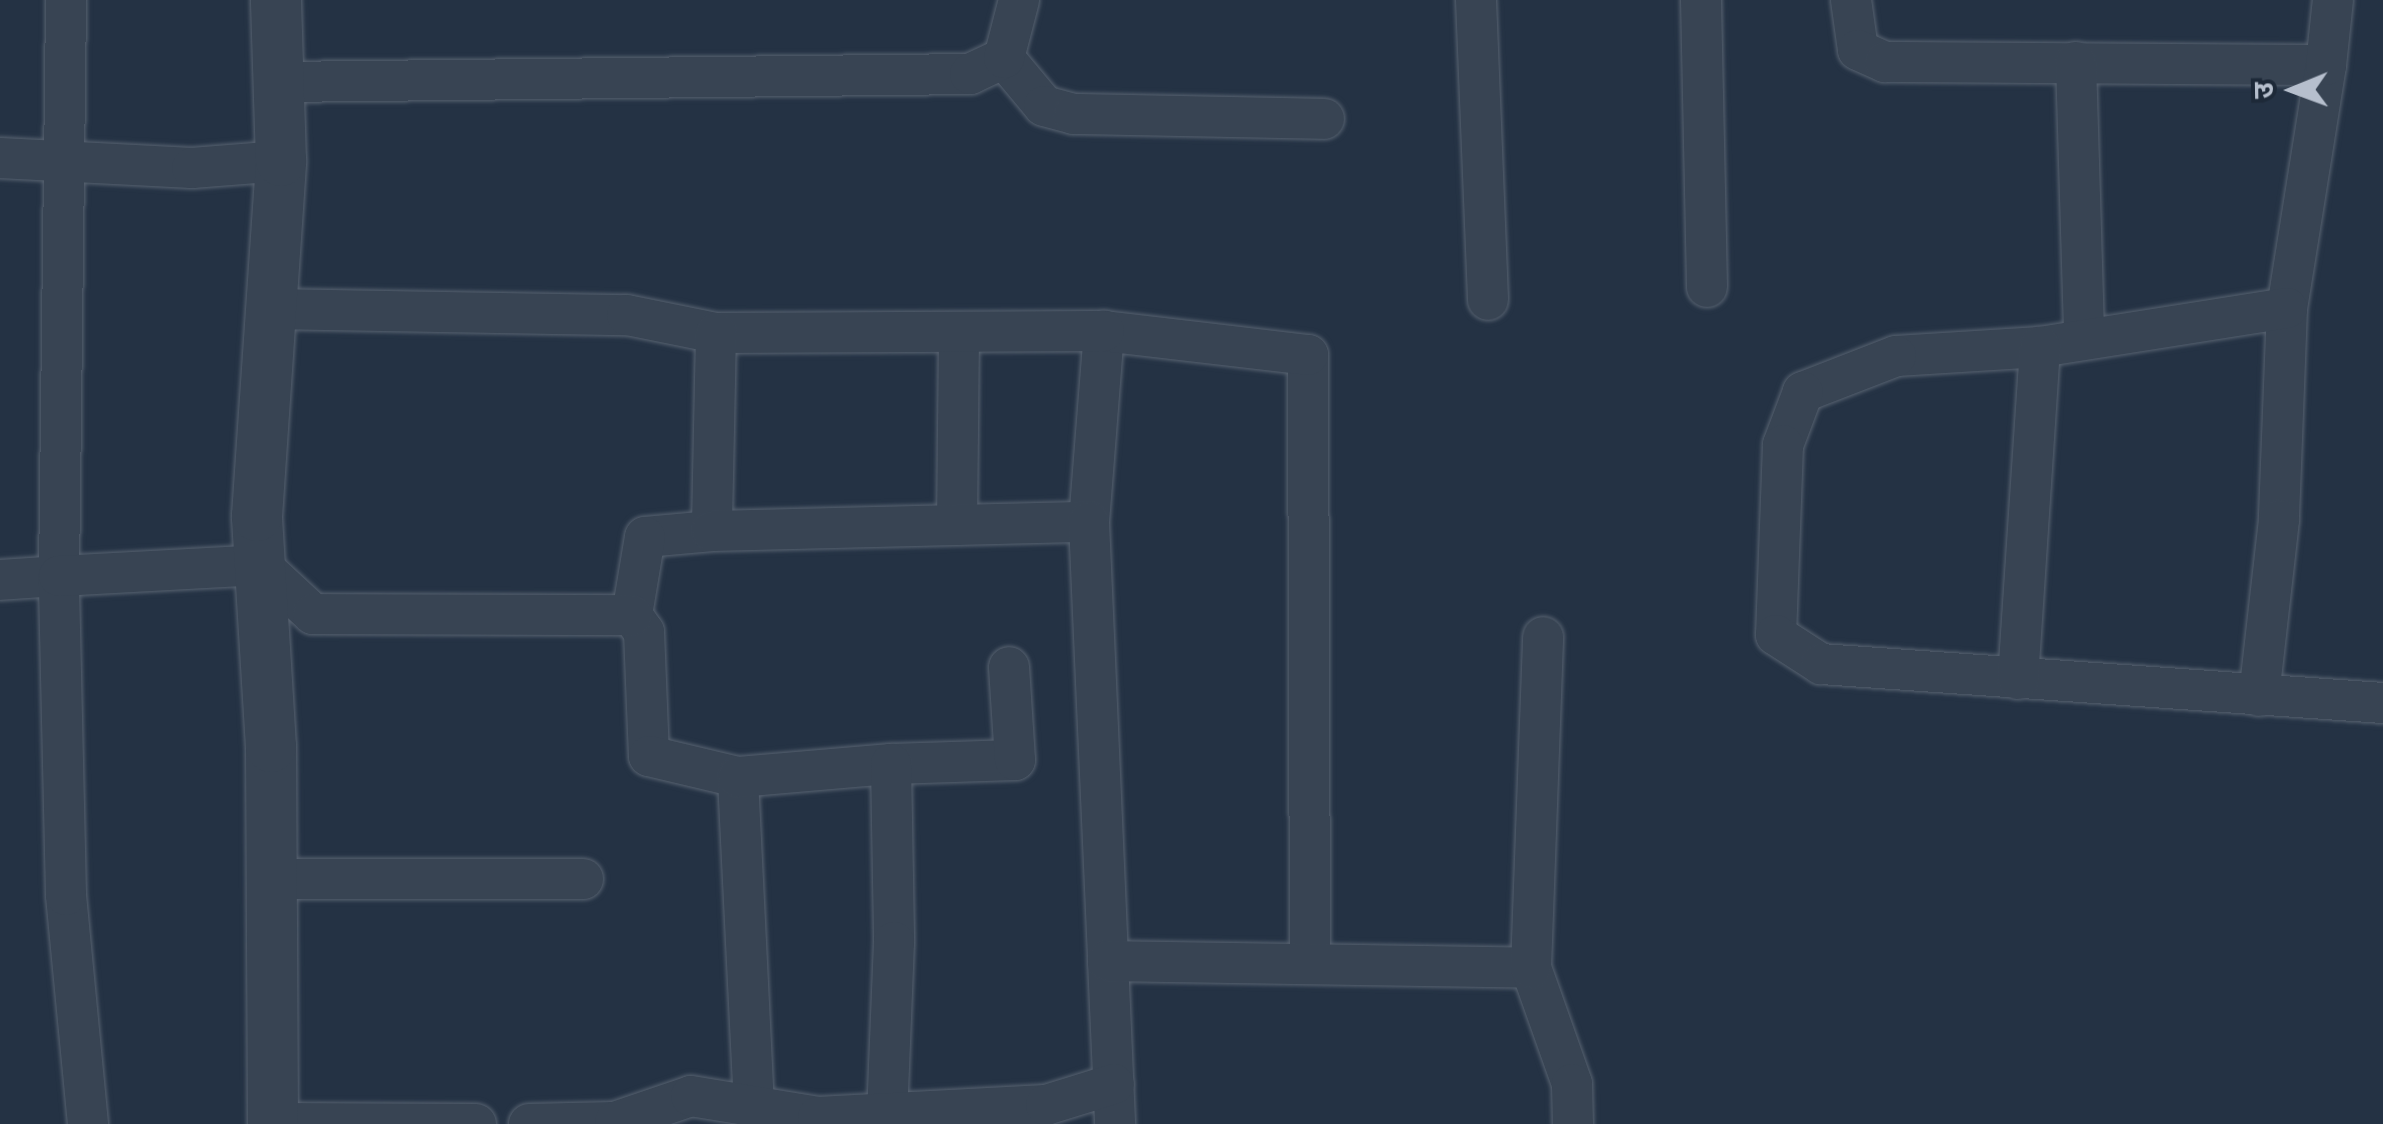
<!DOCTYPE html>
<meta charset="utf-8">
<style>
body{margin:0}
#map{position:relative;width:2383px;height:1124px;overflow:hidden;background:#243244;font-family:Ubuntu,"Noto Sans Devanagari",sans-serif}
div>[style]{position:absolute}
[style*='--x']{left:calc(var(--x)*1px);top:calc(var(--y)*1px);width:calc(var(--w)*1px);rotate:calc(var(--a)*1deg)}
.roads{filter:drop-shadow(0 0 2px #576270) drop-shadow(0 0 2px #576270)}
.minor>*{height:40px;margin:-20px;padding:0 20px;transform-origin:20px;border-radius:20px;background:#384453}
.tertiary>*{height:50px;margin:-25px;padding:0 25px;transform-origin:25px;border-radius:25px;background:#384453}
span{translate:-50% -50%;white-space:nowrap;text-align:center;line-height:1.15;-webkit-text-stroke:10px #1d2938;paint-order:stroke}
.north{position:absolute;left:2243px;top:40px;width:100px;height:100px;-webkit-text-stroke:8px #1d2938;paint-order:stroke;rotate:269deg;font-size:28px;font-weight:700;line-height:40px;text-align:center;color:#b6bfcd}
.north::after{content:'';display:block;margin:auto;width:35px;height:45px;background:#b6bfcd;clip-path:polygon(50% 0,100% 100%,50% 72%,0 100%)}
</style>
<div id="map">
<div class="roads">
<div class="minor">
<i style="--x:1476;--y:0;--w:300;--a:87.7"></i>
<i style="--x:1701;--y:0;--w:287;--a:88.8"></i>
<i style="--x:1851;--y:0;--w:50;--a:82"></i>
<i style="--x:1858;--y:50;--w:30;--a:24"></i>
<i style="--x:1885;--y:62;--w:441;--a:0.4"></i>
<i style="--x:2326;--y:65;--w:246;--a:99.1"></i>
<i style="--x:2287;--y:308;--w:212;--a:92.2"></i>
<i style="--x:2279;--y:520;--w:177;--a:96.5"></i>
<i style="--x:1004;--y:58;--w:62;--a:50.2"></i>
<i style="--x:1044;--y:106;--w:31;--a:15"></i>
<i style="--x:1074;--y:114;--w:250;--a:1.1"></i>
<i style="--x:2076;--y:62;--w:274;--a:88.3"></i>
<i style="--x:2326;--y:65;--w:65;--a:-83.9"></i>
<i style="--x:279;--y:82;--w:691;--a:-0.66"></i>
<i style="--x:970;--y:74;--w:38;--a:-25"></i>
<i style="--x:1004;--y:58;--w:60;--a:-75.5"></i>
<i style="--x:0;--y:158;--w:192;--a:3"></i>
<i style="--x:192;--y:168;--w:89;--a:-4.5"></i>
<i style="--x:2287;--y:308;--w:250;--a:171"></i>
<i style="--x:2040;--y:347;--w:144;--a:176.4"></i>
<i style="--x:1896;--y:356;--w:100;--a:158.8"></i>
<i style="--x:1803;--y:392;--w:57;--a:110.7"></i>
<i style="--x:1783;--y:445;--w:190;--a:92.1"></i>
<i style="--x:1776;--y:635;--w:54;--a:32.8"></i>
<i style="--x:1821;--y:664;--w:563;--a:3.97"></i>
<i style="--x:271;--y:309;--w:356;--a:1"></i>
<i style="--x:627;--y:315;--w:91;--a:11.4"></i>
<i style="--x:1089;--y:522;--w:192;--a:-85.5"></i>
<i style="--x:957;--y:525;--w:193;--a:-89.4"></i>
<i style="--x:712;--y:531;--w:67;--a:174.9"></i>
<i style="--x:645;--y:537;--w:79;--a:99.5"></i>
<i style="--x:632;--y:615;--w:21;--a:55"></i>
<i style="--x:644;--y:632;--w:124;--a:87.7"></i>
<i style="--x:649;--y:756;--w:91;--a:13.3"></i>
<i style="--x:0;--y:580;--w:59;--a:-3.9"></i>
<i style="--x:59;--y:576;--w:576;--a:-89.3"></i>
<i style="--x:2018;--y:679;--w:333;--a:-86.2"></i>
<i style="--x:891;--y:764;--w:124;--a:-1.8"></i>
<i style="--x:1015;--y:760;--w:93;--a:-93.7"></i>
<i style="--x:272;--y:879;--w:311;--a:0"></i>
<i style="--x:1108;--y:961;--w:163;--a:87.5"></i>
<i style="--x:1310;--y:964;--w:609;--a:-90.19"></i>
<i style="--x:1308;--y:355;--w:205;--a:-173.3"></i>
<i style="--x:1104;--y:331;--w:388;--a:179.7"></i>
<i style="--x:716;--y:333;--w:198;--a:91.2"></i>
<i style="--x:712;--y:531;--w:377;--a:-1.4"></i>
<i style="--x:1089;--y:522;--w:439;--a:87.5"></i>
<i style="--x:1108;--y:961;--w:423;--a:0.9"></i>
<i style="--x:1531;--y:968;--w:123;--a:70.5"></i>
<i style="--x:1572;--y:1084;--w:40;--a:88.6"></i>
<i style="--x:1531;--y:968;--w:331;--a:-87.9"></i>
<i style="--x:754;--y:1106;--w:329;--a:-92.8"></i>
<i style="--x:738;--y:777;--w:154;--a:-4.9"></i>
<i style="--x:891;--y:764;--w:178;--a:89"></i>
<i style="--x:894;--y:942;--w:171;--a:92.3"></i>
<i style="--x:273;--y:1123;--w:203;--a:0.3"></i>
<i style="--x:88;--y:1124;--w:230;--a:-95.5"></i>
<i style="--x:66;--y:895;--w:319;--a:-91.3"></i>
<i style="--x:59;--y:576;--w:201;--a:-3.1"></i>
<i style="--x:260;--y:565;--w:72;--a:42.8"></i>
<i style="--x:313;--y:614;--w:319;--a:0.2"></i>
<i style="--x:529;--y:1124;--w:86;--a:-1.3"></i>
<i style="--x:615;--y:1122;--w:80;--a:-18.9"></i>
<i style="--x:691;--y:1096;--w:129;--a:9.4"></i>
<i style="--x:818;--y:1117;--w:228;--a:-3"></i>
<i style="--x:1046;--y:1105;--w:71;--a:-17.2"></i>
</div>
<div class="tertiary">
<i style="--x:273;--y:1124;--w:377;--a:-90.3"></i>
<i style="--x:271;--y:747;--w:231;--a:-93.5"></i>
<i style="--x:257;--y:516;--w:356;--a:-86.1"></i>
<i style="--x:281;--y:161;--w:161;--a:-91.8"></i>
</div>
</div>
<div class="north">उ</div>
</div>
